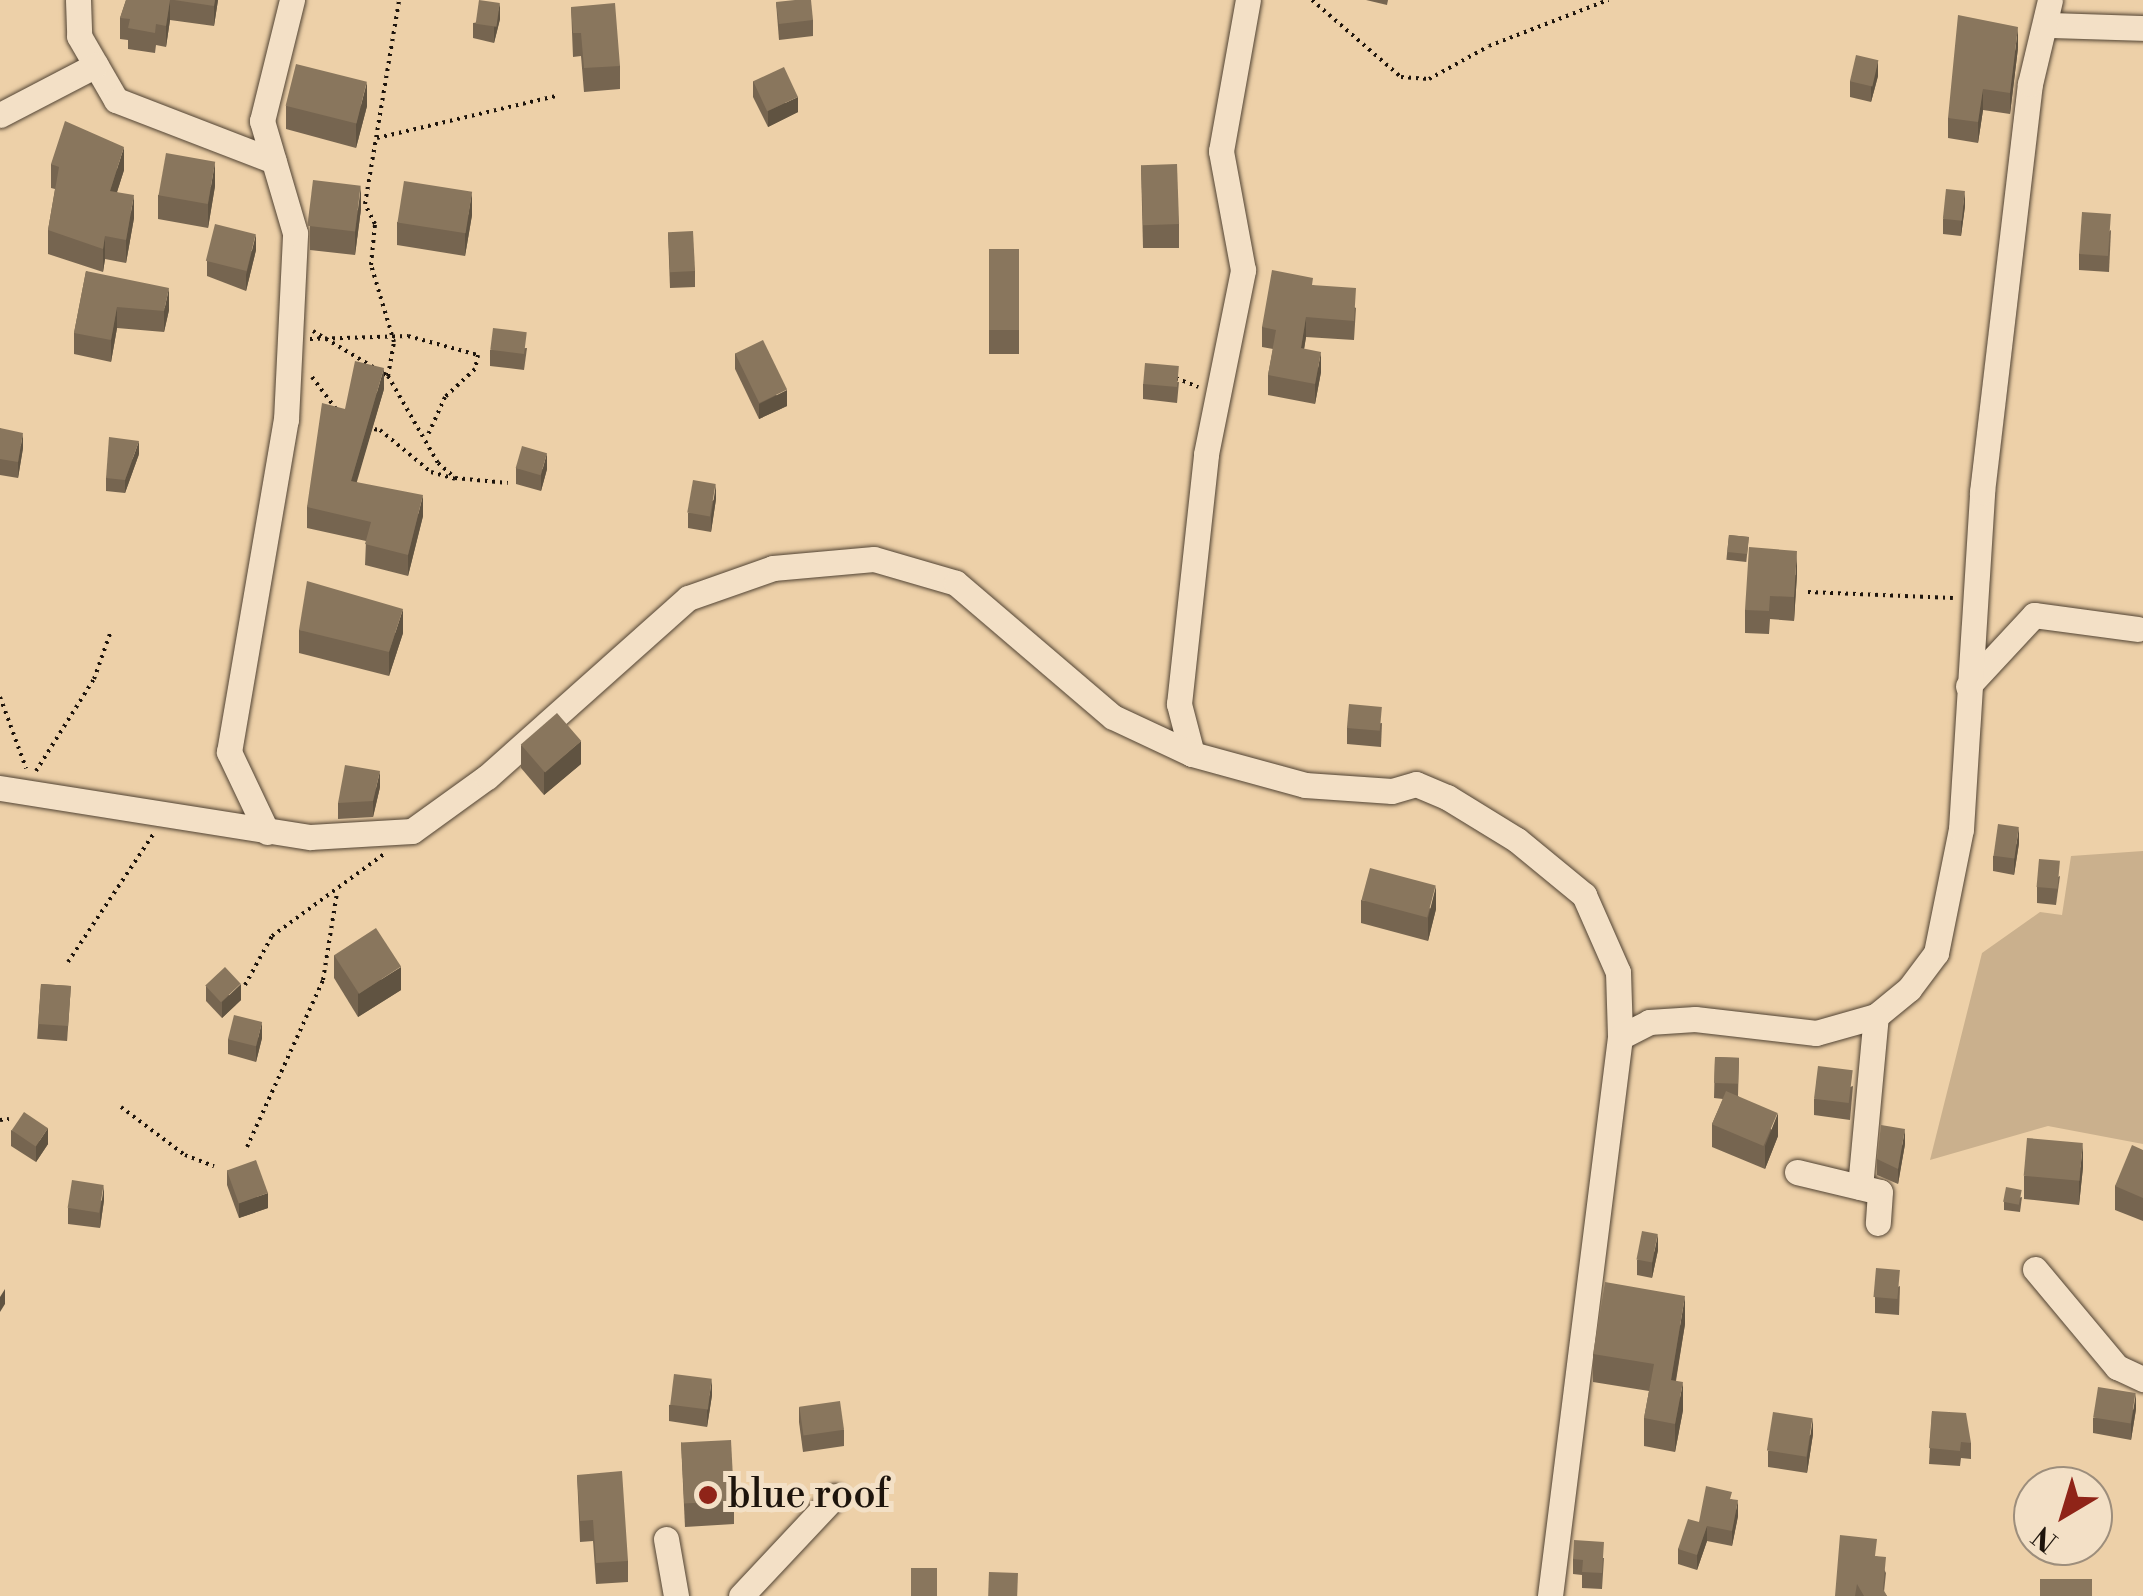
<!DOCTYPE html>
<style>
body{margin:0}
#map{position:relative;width:2143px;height:1596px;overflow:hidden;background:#edd0a8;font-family:"Libre Bodoni",serif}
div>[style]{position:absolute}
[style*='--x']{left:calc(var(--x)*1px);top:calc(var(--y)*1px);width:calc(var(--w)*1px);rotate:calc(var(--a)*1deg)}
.green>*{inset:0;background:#cab08d}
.path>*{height:4px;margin-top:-2px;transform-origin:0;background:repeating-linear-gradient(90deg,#1d140c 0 2.5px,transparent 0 7.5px)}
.roads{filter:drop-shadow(0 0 2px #514333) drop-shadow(0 0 2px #514333)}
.minor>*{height:25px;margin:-12.5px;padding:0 12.5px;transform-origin:12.5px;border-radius:12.5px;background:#f3e0c6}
.wall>*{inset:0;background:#766550;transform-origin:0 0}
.shaded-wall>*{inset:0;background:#605341}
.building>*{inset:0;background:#89765d;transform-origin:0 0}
.dots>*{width:28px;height:28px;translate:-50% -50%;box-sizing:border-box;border:5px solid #f3e0c6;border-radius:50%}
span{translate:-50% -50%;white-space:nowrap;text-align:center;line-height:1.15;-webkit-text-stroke:10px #f3e0c6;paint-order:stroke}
.poi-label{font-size:40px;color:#1d140c}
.left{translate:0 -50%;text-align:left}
.north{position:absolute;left:2013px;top:1466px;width:100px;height:100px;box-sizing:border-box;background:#f3e0c6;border:2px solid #9d8e7c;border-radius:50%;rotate:218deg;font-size:28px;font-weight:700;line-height:40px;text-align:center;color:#1d140c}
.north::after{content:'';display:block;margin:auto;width:35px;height:45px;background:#8f2418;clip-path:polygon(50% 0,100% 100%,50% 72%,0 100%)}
</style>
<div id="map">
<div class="green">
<i style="clip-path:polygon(2143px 851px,2143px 1144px,2048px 1126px,1930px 1160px,1982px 953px,2040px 912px,2062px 915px,2071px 856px)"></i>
</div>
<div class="path">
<i style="--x:1312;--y:0;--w:118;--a:40.9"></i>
<i style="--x:1401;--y:77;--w:28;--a:4"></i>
<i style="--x:1429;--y:79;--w:68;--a:-28.8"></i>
<i style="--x:1489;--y:46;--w:128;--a:-21.1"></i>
<i style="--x:377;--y:138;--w:184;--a:-13.2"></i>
<i style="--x:313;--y:331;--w:87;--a:31"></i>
<i style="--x:388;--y:376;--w:100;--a:60.1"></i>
<i style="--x:438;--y:463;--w:23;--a:41"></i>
<i style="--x:455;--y:478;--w:53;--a:5.4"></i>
<i style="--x:310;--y:339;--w:98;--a:-1.8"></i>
<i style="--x:408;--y:336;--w:73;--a:15.2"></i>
<i style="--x:478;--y:355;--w:14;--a:102"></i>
<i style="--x:475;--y:369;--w:41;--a:137"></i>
<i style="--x:445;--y:397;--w:44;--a:114.2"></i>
<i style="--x:388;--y:376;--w:35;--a:-80"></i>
<i style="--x:394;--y:342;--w:80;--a:-106.6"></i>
<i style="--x:371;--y:265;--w:41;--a:-84.4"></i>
<i style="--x:375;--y:224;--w:22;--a:-117"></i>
<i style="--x:365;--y:204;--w:207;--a:-80.5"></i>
<i style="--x:312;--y:377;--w:40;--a:53"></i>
<i style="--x:1176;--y:378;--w:24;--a:22"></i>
<i style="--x:367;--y:428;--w:13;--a:9"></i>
<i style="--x:380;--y:430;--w:66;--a:39.5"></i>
<i style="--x:431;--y:472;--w:25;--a:16"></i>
<i style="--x:1808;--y:592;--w:145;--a:2.4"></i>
<i style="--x:0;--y:697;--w:76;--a:69.9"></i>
<i style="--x:36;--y:771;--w:109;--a:-57.8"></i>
<i style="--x:94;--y:679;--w:51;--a:-70.5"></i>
<i style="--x:68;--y:962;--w:155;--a:-56.3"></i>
<i style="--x:245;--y:985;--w:56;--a:-61.1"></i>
<i style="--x:272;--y:936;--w:139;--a:-36.2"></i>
<i style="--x:121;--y:1107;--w:80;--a:36.9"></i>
<i style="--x:185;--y:1155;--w:31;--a:21"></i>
<i style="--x:0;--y:1120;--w:9;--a:-6"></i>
<i style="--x:247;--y:1147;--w:183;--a:-65.5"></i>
<i style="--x:323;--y:980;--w:88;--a:-80.9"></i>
</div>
<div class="roads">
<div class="minor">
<i style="--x:78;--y:0;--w:36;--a:88"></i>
<i style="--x:79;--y:36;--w:74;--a:60"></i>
<i style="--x:116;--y:100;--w:169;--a:21.1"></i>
<i style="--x:2048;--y:25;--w:95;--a:1.8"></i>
<i style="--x:0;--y:115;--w:108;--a:-27.5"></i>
<i style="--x:1968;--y:686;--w:97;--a:-47.1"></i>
<i style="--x:2034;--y:615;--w:104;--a:7.7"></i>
<i style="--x:1192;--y:754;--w:52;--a:-104.6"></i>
<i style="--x:1179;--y:704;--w:251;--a:-83.8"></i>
<i style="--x:1206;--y:454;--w:188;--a:-78.6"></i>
<i style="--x:1243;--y:270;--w:121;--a:-100.5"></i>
<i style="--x:1221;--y:151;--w:153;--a:-79.9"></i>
<i style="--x:0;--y:788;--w:314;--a:9"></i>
<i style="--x:310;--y:837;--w:102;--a:-3.4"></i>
<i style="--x:412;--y:831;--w:92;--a:-35.8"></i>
<i style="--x:487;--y:777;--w:269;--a:-41.7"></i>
<i style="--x:688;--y:598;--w:90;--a:-19.4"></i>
<i style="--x:773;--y:568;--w:101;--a:-5.1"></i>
<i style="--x:874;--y:559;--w:85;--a:16.3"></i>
<i style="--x:956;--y:583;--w:206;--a:40.5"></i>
<i style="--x:1113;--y:717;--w:87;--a:25.1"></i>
<i style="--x:1192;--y:754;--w:117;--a:15.3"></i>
<i style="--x:1305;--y:785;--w:87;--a:3.9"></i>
<i style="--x:1392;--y:791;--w:25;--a:-16"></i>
<i style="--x:1416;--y:784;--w:34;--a:23"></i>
<i style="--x:1447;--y:797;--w:82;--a:31.6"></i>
<i style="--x:1517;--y:840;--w:87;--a:39.4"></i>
<i style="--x:1584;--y:895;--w:84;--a:66.2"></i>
<i style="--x:1618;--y:972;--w:65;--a:88.2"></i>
<i style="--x:1620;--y:1037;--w:563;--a:97.14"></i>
<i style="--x:267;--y:832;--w:89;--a:-115.4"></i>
<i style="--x:229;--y:752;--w:337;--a:-80.3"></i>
<i style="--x:286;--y:420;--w:187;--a:-87.2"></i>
<i style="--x:295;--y:233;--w:117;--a:-106.4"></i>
<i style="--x:262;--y:121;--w:125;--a:-76.1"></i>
<i style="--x:1620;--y:1037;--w:33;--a:-27"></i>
<i style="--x:1649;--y:1022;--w:46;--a:-3.7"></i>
<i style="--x:1695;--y:1019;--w:122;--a:6.6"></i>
<i style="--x:1816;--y:1033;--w:62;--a:-15.8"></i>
<i style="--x:1876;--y:1016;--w:43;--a:-39.3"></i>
<i style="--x:1909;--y:989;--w:45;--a:-53.1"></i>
<i style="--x:1936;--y:953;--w:126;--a:-78.6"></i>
<i style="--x:1961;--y:829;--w:338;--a:-86.4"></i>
<i style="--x:1982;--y:492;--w:411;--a:-83.3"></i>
<i style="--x:2030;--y:84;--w:86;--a:-76.6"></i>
<i style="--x:1797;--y:1172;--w:85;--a:13.5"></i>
<i style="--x:1880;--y:1192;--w:31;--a:94"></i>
<i style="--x:1860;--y:1187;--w:172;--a:-84.7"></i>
<i style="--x:2035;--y:1269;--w:128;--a:50.1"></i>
<i style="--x:2117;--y:1367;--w:29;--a:25"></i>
<i style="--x:666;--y:1539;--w:58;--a:80"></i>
<i style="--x:741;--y:1596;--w:137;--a:-46.8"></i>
</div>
</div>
<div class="wall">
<i style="clip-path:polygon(126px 0,218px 0,214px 26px,170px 20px,166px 47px,156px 45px,155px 53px,128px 49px,128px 40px,120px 39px,120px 18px)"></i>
<i style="clip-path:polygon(1366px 0,1388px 0,1387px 5px)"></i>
<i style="clip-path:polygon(776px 2px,813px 20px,813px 36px,779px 40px)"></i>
<i style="clip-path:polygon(571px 7px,620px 66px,620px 89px,584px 92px,581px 56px,573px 57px)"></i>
<i style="clip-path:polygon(500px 19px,494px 43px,473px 38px,473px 23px)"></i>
<i style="clip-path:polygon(2018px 48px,2010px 114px,1983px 110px,1978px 143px,1948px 138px,1948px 118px)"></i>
<i style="clip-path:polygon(1878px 76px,1871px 102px,1850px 97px,1850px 81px)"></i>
<i style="clip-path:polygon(753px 81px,798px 112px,768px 127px,753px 97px)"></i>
<i style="clip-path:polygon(286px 106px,367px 106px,356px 148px,286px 129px)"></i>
<i style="clip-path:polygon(51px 164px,124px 170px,117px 192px,134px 218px,126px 263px,105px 259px,103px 272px,48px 254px,48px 230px,55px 189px,51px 188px)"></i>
<i style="clip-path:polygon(1141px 165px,1179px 224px,1179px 248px,1143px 248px)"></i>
<i style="clip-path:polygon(215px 186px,208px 228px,158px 219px,158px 195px)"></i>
<i style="clip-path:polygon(1965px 206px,1961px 236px,1943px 234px,1943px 219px)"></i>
<i style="clip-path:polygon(361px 209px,355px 255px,310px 250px,310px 226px)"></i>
<i style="clip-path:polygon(472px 215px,465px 256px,397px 245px,397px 222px)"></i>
<i style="clip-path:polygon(2111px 230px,2109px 272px,2079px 270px,2079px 254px)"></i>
<i style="clip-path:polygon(668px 232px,695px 271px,695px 287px,670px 288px)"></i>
<i style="left:989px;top:249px;width:30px;height:105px"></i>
<i style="clip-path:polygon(256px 250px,246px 291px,207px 276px,207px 261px)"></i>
<i style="clip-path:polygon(86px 271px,169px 310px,164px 332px,117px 328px,111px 362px,74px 354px,74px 333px)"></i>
<i style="clip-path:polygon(1313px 285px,1356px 308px,1354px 340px,1306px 337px,1304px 349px,1321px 372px,1315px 404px,1268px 395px,1268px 375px,1273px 349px,1262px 347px,1262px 327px)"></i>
<i style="clip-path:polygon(527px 348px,524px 370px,490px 366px,490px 350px)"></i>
<i style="clip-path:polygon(735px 353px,787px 406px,759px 419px,735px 369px)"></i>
<i style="clip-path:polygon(1179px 382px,1177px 403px,1143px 399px,1143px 384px)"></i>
<i style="clip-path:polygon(384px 389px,356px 482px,423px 516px,408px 576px,365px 565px,366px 541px,307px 528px,307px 507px,345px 409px)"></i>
<i style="clip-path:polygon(0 428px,23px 448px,18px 478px,0 475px)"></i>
<i style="clip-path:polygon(139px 454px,125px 493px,106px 491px,106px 478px)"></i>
<i style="clip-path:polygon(516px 468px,547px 469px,541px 491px,516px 484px)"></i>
<i style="clip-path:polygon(716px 499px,711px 532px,688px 528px,688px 513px)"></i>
<i style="left:1729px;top:535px;width:20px;height:25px;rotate:6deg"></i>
<i style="clip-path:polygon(1797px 574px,1794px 621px,1770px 619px,1769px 634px,1745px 633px,1745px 610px)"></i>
<i style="clip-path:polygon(299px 630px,403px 633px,389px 676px,299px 653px)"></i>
<i style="clip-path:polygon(1382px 723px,1381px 747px,1347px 744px,1347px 728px)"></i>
<i style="clip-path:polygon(521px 745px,581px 764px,544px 795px,521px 768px)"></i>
<i style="clip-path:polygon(380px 787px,373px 817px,338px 819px,338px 803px)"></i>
<i style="clip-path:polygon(2019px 843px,2014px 875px,1993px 871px,1993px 856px)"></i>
<i style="clip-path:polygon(2060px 876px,2056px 905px,2037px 903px,2037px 887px)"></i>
<i style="clip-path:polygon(1361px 900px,1436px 909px,1428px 941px,1361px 923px)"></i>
<i style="clip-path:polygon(334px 955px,401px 990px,358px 1017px,334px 978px)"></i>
<i style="left:41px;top:984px;width:30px;height:55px;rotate:4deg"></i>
<i style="clip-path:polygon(206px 986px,241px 1000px,222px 1018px,206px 1001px)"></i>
<i style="clip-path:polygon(262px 1038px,256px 1062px,228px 1054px,228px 1039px)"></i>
<i style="clip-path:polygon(1715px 1057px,1739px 1058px,1738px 1096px,1778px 1136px,1765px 1169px,1712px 1147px,1712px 1124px,1723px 1099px,1714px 1098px)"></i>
<i style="clip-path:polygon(1853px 1086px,1850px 1120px,1814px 1115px,1814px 1099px)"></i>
<i style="clip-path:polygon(11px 1130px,48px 1144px,36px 1162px,11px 1146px)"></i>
<i style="clip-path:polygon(1905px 1144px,1898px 1184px,1877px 1175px,1877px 1159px)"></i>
<i style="clip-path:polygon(2143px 1150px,2143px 1221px,2115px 1210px,2115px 1186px)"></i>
<i style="clip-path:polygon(2083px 1167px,2079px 1205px,2024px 1199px,2024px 1176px)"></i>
<i style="clip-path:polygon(227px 1170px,268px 1208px,239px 1218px,227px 1185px)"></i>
<i style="clip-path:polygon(2022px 1197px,2020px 1212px,2004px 1210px,2004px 1202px)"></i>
<i style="clip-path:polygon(104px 1200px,100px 1228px,68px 1224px,68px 1208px)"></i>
<i style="clip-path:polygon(1658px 1250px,1652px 1278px,1637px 1275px,1637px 1260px)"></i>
<i style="clip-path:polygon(1900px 1286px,1899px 1315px,1875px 1313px,1875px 1297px)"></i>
<i style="clip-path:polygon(1685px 1324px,1676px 1381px,1683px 1410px,1675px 1452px,1644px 1446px,1644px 1418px,1649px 1391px,1593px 1382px,1593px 1354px)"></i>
<i style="clip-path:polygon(712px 1395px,707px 1427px,669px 1421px,669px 1405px)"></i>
<i style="clip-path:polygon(799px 1407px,844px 1430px,844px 1446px,803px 1452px,799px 1422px)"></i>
<i style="clip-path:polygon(2136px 1409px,2131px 1440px,2093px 1433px,2093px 1418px)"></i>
<i style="clip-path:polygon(1932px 1411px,1971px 1443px,1971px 1459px,1961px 1458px,1960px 1466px,1929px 1464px)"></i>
<i style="clip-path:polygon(1813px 1434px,1807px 1473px,1768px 1467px,1768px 1451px)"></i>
<i style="clip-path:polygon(681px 1442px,734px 1501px,734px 1524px,685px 1527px)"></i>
<i style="clip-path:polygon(577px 1475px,628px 1561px,628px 1582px,596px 1584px,593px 1541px,580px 1542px)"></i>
<i style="clip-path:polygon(1732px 1499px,1738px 1516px,1732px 1546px,1707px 1541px,1697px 1570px,1678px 1564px,1678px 1549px,1699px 1522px)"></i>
<i style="clip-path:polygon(1877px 1556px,1886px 1573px,1884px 1592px,1887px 1596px,1835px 1596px)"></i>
<i style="clip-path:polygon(1604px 1558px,1602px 1589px,1582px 1588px,1582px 1575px,1573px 1574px,1573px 1559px)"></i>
</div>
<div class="shaded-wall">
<i style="clip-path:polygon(170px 0,170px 20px,166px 47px,166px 26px)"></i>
<i style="clip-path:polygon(215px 0,218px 0,214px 26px,214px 6px)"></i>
<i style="clip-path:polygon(500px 3px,500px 19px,494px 43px,494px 28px)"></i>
<i style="clip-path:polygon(2018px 27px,2018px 48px,2010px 114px,2010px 93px)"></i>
<i style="clip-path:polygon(1878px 60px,1878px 76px,1871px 102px,1871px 87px)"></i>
<i style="clip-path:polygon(367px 82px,367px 106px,356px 148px,356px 124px)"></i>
<i style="clip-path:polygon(1983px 89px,1983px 110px,1978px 143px,1978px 122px)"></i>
<i style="clip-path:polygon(798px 97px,798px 112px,768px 127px,768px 111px)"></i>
<i style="clip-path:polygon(124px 147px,124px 170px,110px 214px,110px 191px)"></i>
<i style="clip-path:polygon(215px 162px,215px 186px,208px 228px,208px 204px)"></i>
<i style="clip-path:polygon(361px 186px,361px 209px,355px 255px,355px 232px)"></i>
<i style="clip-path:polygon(1965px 191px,1965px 206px,1961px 236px,1961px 221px)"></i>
<i style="clip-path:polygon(472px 192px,472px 215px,465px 256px,465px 233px)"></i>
<i style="clip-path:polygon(134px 195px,134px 218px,126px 263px,126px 240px)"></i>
<i style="clip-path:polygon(256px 234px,256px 250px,246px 291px,246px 275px)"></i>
<i style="clip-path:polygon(105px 236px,105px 259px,103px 272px,103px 249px)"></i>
<i style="clip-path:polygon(169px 288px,169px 310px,164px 332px,164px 311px)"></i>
<i style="clip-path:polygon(117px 307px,117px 328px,111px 362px,111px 340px)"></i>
<i style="clip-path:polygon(1306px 317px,1306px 337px,1301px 368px,1301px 348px)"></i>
<i style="clip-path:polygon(1321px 352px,1321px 372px,1315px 404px,1315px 384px)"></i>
<i style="clip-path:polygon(384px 368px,384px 389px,351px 502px,351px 481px)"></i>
<i style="clip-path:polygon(787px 390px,787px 406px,759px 419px,759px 404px)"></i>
<i style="clip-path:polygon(23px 433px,23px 448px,18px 478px,18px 462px)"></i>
<i style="clip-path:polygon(139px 441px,139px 454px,125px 493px,125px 480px)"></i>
<i style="clip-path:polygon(547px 453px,547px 469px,541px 491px,541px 475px)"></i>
<i style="clip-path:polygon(716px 484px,716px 499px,711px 532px,711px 517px)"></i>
<i style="clip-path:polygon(423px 495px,423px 516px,408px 576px,408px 555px)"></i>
<i style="clip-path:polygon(1797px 551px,1797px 574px,1794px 621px,1794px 597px)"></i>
<i style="clip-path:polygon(403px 609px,403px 633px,389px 676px,389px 652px)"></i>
<i style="clip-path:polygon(581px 741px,581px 764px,544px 795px,544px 772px)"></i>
<i style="clip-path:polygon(380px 771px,380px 787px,373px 817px,373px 801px)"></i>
<i style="clip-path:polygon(2019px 827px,2019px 843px,2014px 875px,2014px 859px)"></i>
<i style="clip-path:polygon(1436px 886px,1436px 909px,1428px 941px,1428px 918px)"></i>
<i style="clip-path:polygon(401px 967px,401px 990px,358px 1017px,358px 994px)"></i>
<i style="clip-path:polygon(241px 984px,241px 1000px,222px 1018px,222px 1002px)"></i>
<i style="clip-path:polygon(262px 1022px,262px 1038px,256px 1062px,256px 1046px)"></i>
<i style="clip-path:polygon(1778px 1113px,1778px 1136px,1765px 1169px,1765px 1146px)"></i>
<i style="clip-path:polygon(48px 1128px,48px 1144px,36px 1162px,36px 1146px)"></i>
<i style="clip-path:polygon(1905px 1129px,1905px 1144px,1898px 1184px,1898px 1169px)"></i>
<i style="clip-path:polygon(2083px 1143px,2083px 1167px,2079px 1205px,2079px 1181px)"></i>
<i style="clip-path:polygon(104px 1185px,104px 1200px,100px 1228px,100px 1213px)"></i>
<i style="clip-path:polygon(268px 1193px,268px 1208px,239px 1218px,239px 1203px)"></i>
<i style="clip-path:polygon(1658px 1234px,1658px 1250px,1652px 1278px,1652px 1263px)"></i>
<i style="clip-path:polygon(5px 1289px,5px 1304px,0 1312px,0 1297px)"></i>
<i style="clip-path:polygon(1685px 1296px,1685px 1324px,1671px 1408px,1671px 1380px)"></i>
<i style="clip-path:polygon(712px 1379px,712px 1395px,707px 1427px,707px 1411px)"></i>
<i style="clip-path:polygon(1683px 1382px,1683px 1410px,1675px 1452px,1675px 1424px)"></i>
<i style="clip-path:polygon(2136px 1393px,2136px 1409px,2131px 1440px,2131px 1424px)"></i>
<i style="clip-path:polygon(1813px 1418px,1813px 1434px,1807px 1473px,1807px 1457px)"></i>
<i style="clip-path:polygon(1738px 1500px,1738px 1516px,1732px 1546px,1732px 1531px)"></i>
<i style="clip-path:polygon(1707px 1526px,1707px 1541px,1697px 1570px,1697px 1555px)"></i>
</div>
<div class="building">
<i style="clip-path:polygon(126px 0,170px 0,166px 26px,156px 24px,155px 33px,128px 28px,130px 19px,120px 18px)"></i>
<i style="clip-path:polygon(174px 0,215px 0,214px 6px)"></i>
<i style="left:479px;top:0;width:21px;height:24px;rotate:8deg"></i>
<i style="clip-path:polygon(795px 0,811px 0,813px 20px,779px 24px,776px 2px)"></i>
<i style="clip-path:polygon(615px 3px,620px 66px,584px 68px,581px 33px,573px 33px,571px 7px)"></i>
<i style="clip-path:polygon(1958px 15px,2018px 27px,2010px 93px,1983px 89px,1978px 122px,1948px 118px)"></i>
<i style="left:1856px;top:55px;width:23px;height:27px;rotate:13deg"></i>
<i style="left:296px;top:64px;width:73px;height:43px;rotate:14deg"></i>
<i style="left:784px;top:67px;width:33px;height:34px;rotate:65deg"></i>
<i style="clip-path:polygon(65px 121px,124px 147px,110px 191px,134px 195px,126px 240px,105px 236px,103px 249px,48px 230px,59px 167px,51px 164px)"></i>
<i style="left:166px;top:153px;width:50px;height:43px;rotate:10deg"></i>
<i style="left:1177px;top:164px;width:60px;height:36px;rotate:88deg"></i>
<i style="left:313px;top:180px;width:48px;height:46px;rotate:7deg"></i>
<i style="left:404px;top:181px;width:69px;height:42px;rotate:9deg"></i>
<i style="left:1946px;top:189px;width:19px;height:30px;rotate:6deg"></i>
<i style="left:2082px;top:212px;width:29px;height:42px;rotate:4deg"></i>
<i style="left:215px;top:224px;width:42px;height:38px;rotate:14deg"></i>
<i style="left:693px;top:231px;width:40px;height:25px;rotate:87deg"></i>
<i style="left:989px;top:249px;width:30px;height:81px"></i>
<i style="clip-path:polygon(1272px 270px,1313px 278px,1312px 285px,1356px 288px,1354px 321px,1306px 317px,1301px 348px,1321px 352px,1315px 384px,1268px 375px,1276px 330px,1262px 327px)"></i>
<i style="clip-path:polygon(86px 271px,169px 288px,164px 311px,117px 307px,111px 340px,74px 333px)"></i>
<i style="left:493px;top:328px;width:34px;height:22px;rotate:7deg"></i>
<i style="left:763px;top:340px;width:55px;height:31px;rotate:64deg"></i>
<i style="clip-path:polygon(355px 361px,384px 368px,351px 481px,423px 495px,408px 555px,365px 544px,371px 522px,307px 507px,322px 403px,345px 409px)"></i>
<i style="left:1145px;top:363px;width:34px;height:21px;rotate:5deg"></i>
<i style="clip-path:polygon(0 428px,23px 433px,18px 462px,0 459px)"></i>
<i style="clip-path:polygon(109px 437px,139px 441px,125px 480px,106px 478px)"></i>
<i style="left:522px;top:446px;width:26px;height:23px;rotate:16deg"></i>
<i style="left:693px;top:480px;width:23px;height:33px;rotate:10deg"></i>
<i style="left:1729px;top:535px;width:20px;height:17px;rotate:6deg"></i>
<i style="clip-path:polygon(1749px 547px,1797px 551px,1794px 597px,1770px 596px,1769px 611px,1745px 610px)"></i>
<i style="clip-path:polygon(307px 581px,403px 609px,389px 652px,299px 630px)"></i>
<i style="left:1349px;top:704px;width:33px;height:24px;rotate:5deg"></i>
<i style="left:557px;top:713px;width:37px;height:48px;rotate:49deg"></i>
<i style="clip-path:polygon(345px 765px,380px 771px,373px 801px,338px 803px)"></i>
<i style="left:1998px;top:824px;width:21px;height:32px;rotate:8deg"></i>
<i style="left:2039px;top:859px;width:21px;height:28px;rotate:5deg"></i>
<i style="left:1370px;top:868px;width:68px;height:33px;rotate:15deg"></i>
<i style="left:376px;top:928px;width:46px;height:50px;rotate:57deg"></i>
<i style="left:225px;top:967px;width:23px;height:27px;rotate:47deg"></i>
<i style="left:41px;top:984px;width:30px;height:40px;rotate:4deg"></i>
<i style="left:234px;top:1015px;width:29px;height:25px;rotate:14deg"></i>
<i style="left:1715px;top:1057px;width:24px;height:26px;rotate:2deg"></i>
<i style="left:1818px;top:1066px;width:35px;height:33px;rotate:7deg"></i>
<i style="left:1726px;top:1091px;width:56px;height:36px;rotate:23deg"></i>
<i style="left:24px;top:1112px;width:29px;height:22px;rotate:34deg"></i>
<i style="clip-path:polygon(1881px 1125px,1905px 1129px,1898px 1169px,1877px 1159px)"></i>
<i style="left:2027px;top:1138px;width:56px;height:38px;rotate:5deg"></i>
<i style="clip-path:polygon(2132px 1145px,2143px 1150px,2143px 1198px,2115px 1186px)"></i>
<i style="left:256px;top:1160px;width:35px;height:31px;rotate:70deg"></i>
<i style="left:72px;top:1180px;width:32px;height:28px;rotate:9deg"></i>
<i style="left:2006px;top:1187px;width:16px;height:15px;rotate:11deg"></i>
<i style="left:1642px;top:1231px;width:16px;height:29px;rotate:11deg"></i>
<i style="left:1876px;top:1268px;width:24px;height:29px;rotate:5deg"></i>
<i style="clip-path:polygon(1605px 1282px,1685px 1296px,1671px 1380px,1683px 1382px,1675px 1424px,1644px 1418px,1654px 1364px,1593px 1354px)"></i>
<i style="left:674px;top:1374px;width:38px;height:31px;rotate:7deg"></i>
<i style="left:2098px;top:1387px;width:38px;height:31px;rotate:9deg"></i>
<i style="left:840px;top:1401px;width:29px;height:41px;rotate:82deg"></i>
<i style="clip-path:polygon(1932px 1411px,1966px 1413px,1971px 1443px,1961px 1442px,1960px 1451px,1929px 1448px)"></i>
<i style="left:1773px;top:1412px;width:40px;height:39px;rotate:9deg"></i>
<i style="left:731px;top:1440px;width:61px;height:50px;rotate:87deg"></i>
<i style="clip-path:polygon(622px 1471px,628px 1561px,596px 1563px,593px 1520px,580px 1521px,577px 1475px)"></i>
<i style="clip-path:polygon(1706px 1486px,1732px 1492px,1730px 1499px,1738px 1500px,1732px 1531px,1707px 1526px,1697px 1555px,1678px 1549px,1688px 1519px,1699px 1522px)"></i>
<i style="clip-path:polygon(1840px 1535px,1877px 1539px,1875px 1556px,1886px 1557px,1883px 1589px,1887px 1596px,1864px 1596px,1857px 1584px,1855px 1596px,1835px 1596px)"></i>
<i style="clip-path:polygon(1574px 1540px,1604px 1542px,1602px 1573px,1582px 1572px,1583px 1560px,1573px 1559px)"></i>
<i style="left:911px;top:1568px;width:26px;height:28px"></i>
<i style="left:989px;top:1572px;width:29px;height:24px;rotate:2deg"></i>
<i style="left:2092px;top:1579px;width:17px;height:52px;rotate:90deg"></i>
</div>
<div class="dots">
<i style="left:708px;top:1495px;background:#8f2418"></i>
</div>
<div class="poi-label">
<span class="left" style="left:728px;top:1495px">blue roof</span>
</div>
<div class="north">N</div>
</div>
